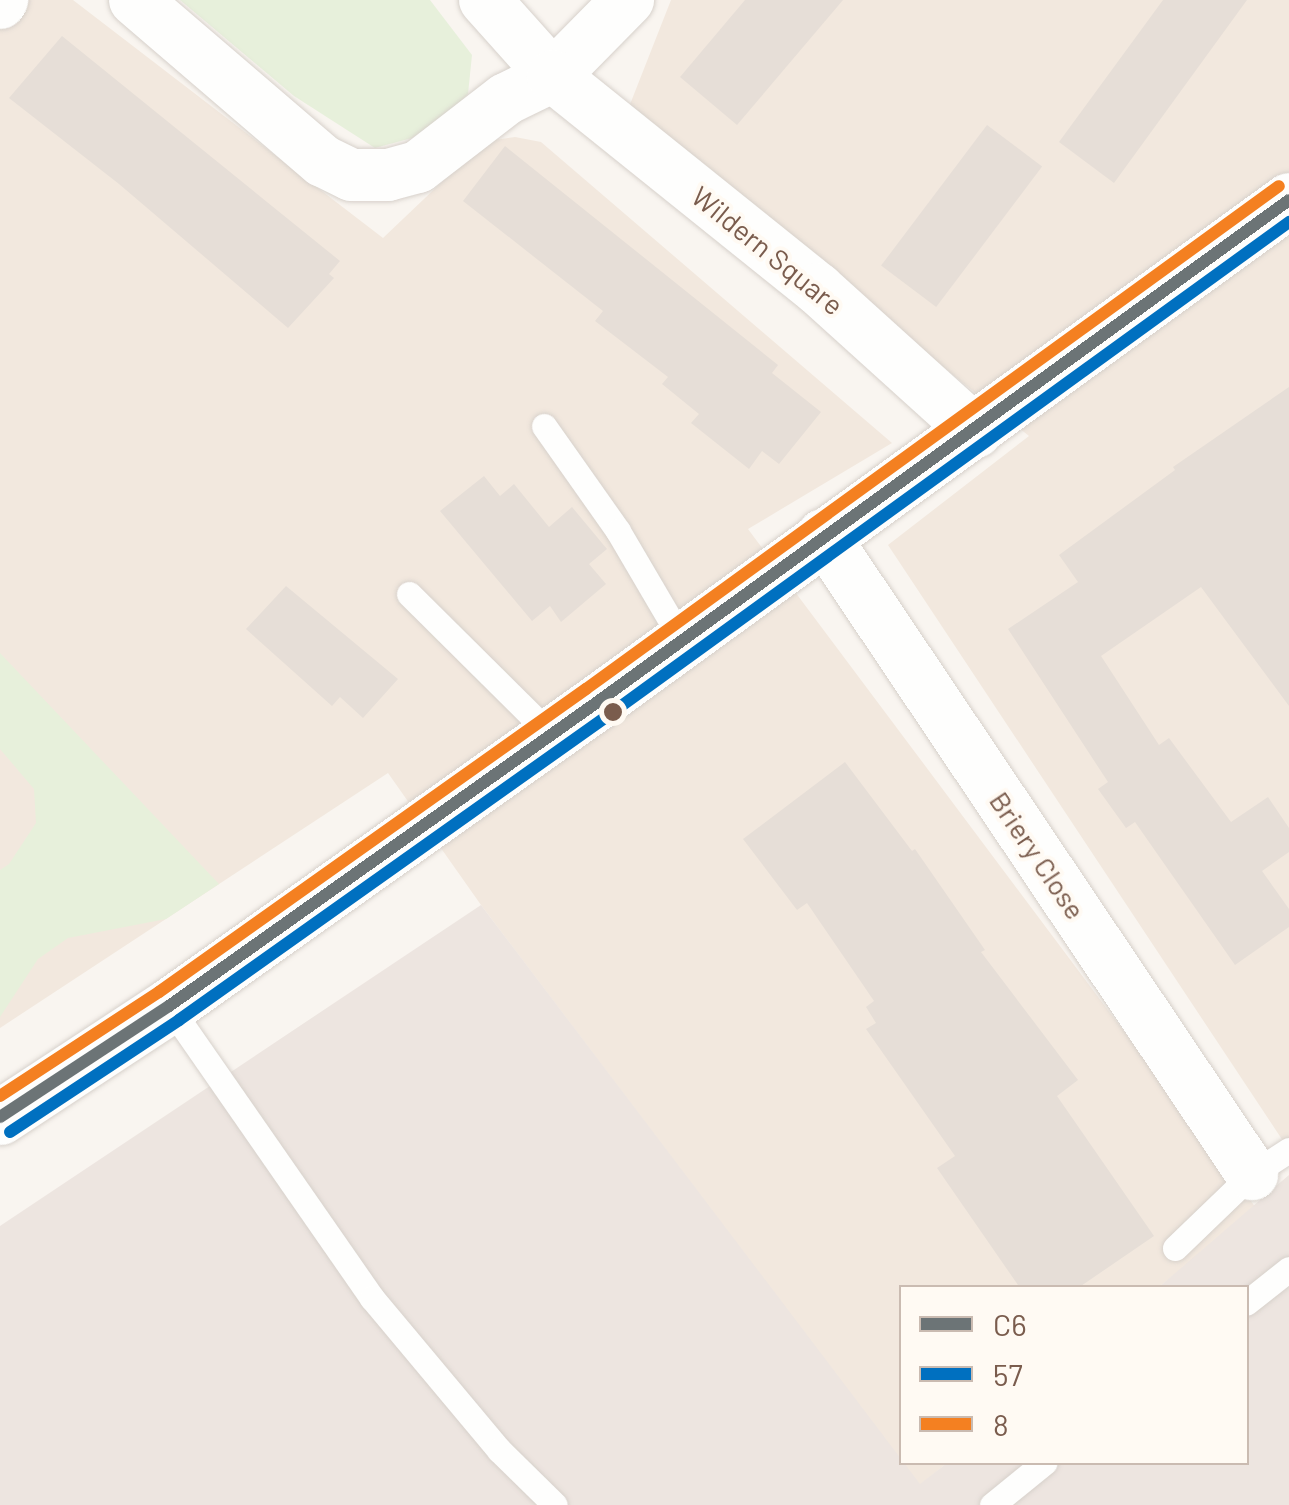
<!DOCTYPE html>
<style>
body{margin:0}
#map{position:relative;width:1289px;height:1505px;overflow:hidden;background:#f9f5f0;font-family:Barlow,sans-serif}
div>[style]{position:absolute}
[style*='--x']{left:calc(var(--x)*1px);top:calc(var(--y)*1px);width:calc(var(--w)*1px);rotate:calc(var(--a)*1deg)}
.residential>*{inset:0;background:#f2e8de}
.industrial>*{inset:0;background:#ede5e0}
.green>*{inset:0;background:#e7f0db}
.building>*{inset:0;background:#e6ded7;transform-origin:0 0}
.roads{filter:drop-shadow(0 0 2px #d7d1cb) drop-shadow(0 0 2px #d7d1cb)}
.service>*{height:25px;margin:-12.5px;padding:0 12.5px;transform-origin:12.5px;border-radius:12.5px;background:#fefefd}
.minor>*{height:52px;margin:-26px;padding:0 26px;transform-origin:26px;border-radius:26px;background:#fefefd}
.secondary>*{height:55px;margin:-27.5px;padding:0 27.5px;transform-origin:27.5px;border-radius:27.5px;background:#fefefd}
.bus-1>*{height:12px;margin:-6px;padding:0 6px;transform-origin:6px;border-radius:6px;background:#6c7476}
.bus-2>*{height:12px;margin:-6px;padding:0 6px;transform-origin:6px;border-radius:6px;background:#0070c0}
.bus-3>*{height:12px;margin:-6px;padding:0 6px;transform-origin:6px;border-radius:6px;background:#f48021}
.dots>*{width:28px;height:28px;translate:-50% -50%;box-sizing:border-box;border:5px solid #fffaf3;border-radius:50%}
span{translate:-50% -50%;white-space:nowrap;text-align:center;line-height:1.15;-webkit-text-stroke:8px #fffaf3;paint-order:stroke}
.street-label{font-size:28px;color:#7a5c4d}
.legend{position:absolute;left:899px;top:1285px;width:350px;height:180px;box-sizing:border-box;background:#fffaf3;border:2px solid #cabbb1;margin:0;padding:12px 18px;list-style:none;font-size:30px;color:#7a5c4d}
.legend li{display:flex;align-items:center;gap:20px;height:50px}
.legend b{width:50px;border:2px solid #cabbb1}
</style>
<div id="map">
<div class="residential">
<i style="clip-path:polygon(0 0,73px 0,383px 238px,466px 159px,494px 140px,515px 137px,541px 142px,892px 443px,748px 529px,1256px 1208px,1159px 1287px,902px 1288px,901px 1461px,481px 905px,388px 773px,0 1028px)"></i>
<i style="clip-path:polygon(671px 0,1289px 0,1289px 1150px,888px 545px,1029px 436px,627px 112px)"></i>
<i style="clip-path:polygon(903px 1463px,947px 1463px,920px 1485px)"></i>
</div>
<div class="industrial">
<i style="clip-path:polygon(481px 905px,920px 1484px,947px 1463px,1246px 1462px,1246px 1288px,1159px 1287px,1289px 1175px,1289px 1505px,0 1505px,0 1226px)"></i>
</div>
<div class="green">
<i style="clip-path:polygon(180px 0,430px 0,472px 55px,468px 94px,447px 115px,412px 138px,375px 148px,294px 96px)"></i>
<i style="clip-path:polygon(0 653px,219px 884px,166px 919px,68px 938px,38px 959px,0 1017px,0 870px,9px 864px,36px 823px,34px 789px,0 749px)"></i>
</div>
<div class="building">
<i style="clip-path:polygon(745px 0,843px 0,737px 125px,680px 77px)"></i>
<i style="clip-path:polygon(1163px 0,1247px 0,1114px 183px,1059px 142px)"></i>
<i style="clip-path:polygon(62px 36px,340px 261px,329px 274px,334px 278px,288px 328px,119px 184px,9px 98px)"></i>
<i style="left:987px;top:125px;width:69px;height:176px;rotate:37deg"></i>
<i style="clip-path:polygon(505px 146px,778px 365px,772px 373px,821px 412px,779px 464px,762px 451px,749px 469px,691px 423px,699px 414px,662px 384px,668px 377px,595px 321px,603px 311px,463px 201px)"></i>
<i style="clip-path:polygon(1289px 387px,1289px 706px,1201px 587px,1101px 656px,1159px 745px,1169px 738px,1231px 822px,1268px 797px,1289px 828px,1289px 852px,1262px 871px,1289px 909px,1289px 927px,1235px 965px,1135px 822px,1126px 828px,1098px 789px,1108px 782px,1008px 629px,1078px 582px,1059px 555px,1175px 470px,1173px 467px)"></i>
<i style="clip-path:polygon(484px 476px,500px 496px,514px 484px,549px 527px,572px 507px,607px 549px,589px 564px,606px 584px,561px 622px,550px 606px,532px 621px,440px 511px)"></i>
<i style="clip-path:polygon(286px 586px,398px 679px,363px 718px,340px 697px,332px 706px,246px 629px)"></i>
<i style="clip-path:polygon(845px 762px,912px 851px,915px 849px,985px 950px,981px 952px,1078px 1080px,1057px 1096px,1154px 1236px,1078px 1288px,1020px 1288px,937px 1168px,955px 1156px,866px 1029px,876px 1023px,866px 1007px,874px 1001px,807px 903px,797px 910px,743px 839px)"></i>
</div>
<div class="roads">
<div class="service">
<i style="--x:544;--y:426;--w:128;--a:54.8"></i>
<i style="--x:618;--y:531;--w:126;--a:59.6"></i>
<i style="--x:409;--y:594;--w:200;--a:44.8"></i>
<i style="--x:169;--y:1006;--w:356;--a:55.2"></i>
<i style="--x:372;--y:1298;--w:198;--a:50.1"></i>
<i style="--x:499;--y:1450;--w:78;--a:44.5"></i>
<i style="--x:1175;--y:1248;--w:107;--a:-43.9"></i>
<i style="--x:1252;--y:1174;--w:44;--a:-33"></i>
<i style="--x:1246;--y:1303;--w:55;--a:-38.3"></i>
<i style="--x:992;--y:1505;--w:68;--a:-39.1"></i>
</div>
<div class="minor">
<i style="--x:135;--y:0;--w:248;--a:40.6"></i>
<i style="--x:323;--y:161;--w:32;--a:26"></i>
<i style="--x:352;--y:175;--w:36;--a:0"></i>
<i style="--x:388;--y:175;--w:31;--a:-15"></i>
<i style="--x:418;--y:167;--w:111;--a:-37.7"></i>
<i style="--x:506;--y:99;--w:52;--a:-26.1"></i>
<i style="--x:553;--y:76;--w:107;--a:-45.4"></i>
<i style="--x:485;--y:0;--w:102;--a:48.2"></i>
<i style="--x:553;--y:76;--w:340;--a:38.8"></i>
<i style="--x:818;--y:289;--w:213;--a:42.1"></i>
<i style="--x:0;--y:3;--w:4;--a:-56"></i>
<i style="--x:823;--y:535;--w:770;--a:56.12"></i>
</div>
<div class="secondary">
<i style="--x:0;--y:1117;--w:202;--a:-33.3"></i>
<i style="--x:169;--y:1006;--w:524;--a:-35.36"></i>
<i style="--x:596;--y:703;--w:856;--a:-35.97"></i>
</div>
</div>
<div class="bus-1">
<i style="--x:0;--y:1117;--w:202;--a:-33.3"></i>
<i style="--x:169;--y:1006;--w:524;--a:-35.36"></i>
<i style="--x:596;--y:703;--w:856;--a:-35.97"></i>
</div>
<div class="bus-2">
<i style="--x:10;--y:1132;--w:203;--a:-33.5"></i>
<i style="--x:179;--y:1020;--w:524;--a:-35.36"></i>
<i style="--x:606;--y:717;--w:844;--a:-35.93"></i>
</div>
<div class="bus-3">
<i style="--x:0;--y:1096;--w:190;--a:-33.2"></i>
<i style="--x:159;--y:992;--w:524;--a:-35.36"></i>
<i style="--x:586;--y:689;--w:856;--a:-35.97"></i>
</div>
<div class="dots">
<i style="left:613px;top:712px;background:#7a5c4d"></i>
</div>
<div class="street-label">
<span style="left:768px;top:250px;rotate:39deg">Wildern Square</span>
<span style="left:1038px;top:855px;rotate:56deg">Briery Close</span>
</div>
<ul class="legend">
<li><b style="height:12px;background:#6c7476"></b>C6</li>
<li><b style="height:12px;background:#0070c0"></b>57</li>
<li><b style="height:12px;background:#f48021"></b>8</li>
</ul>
</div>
